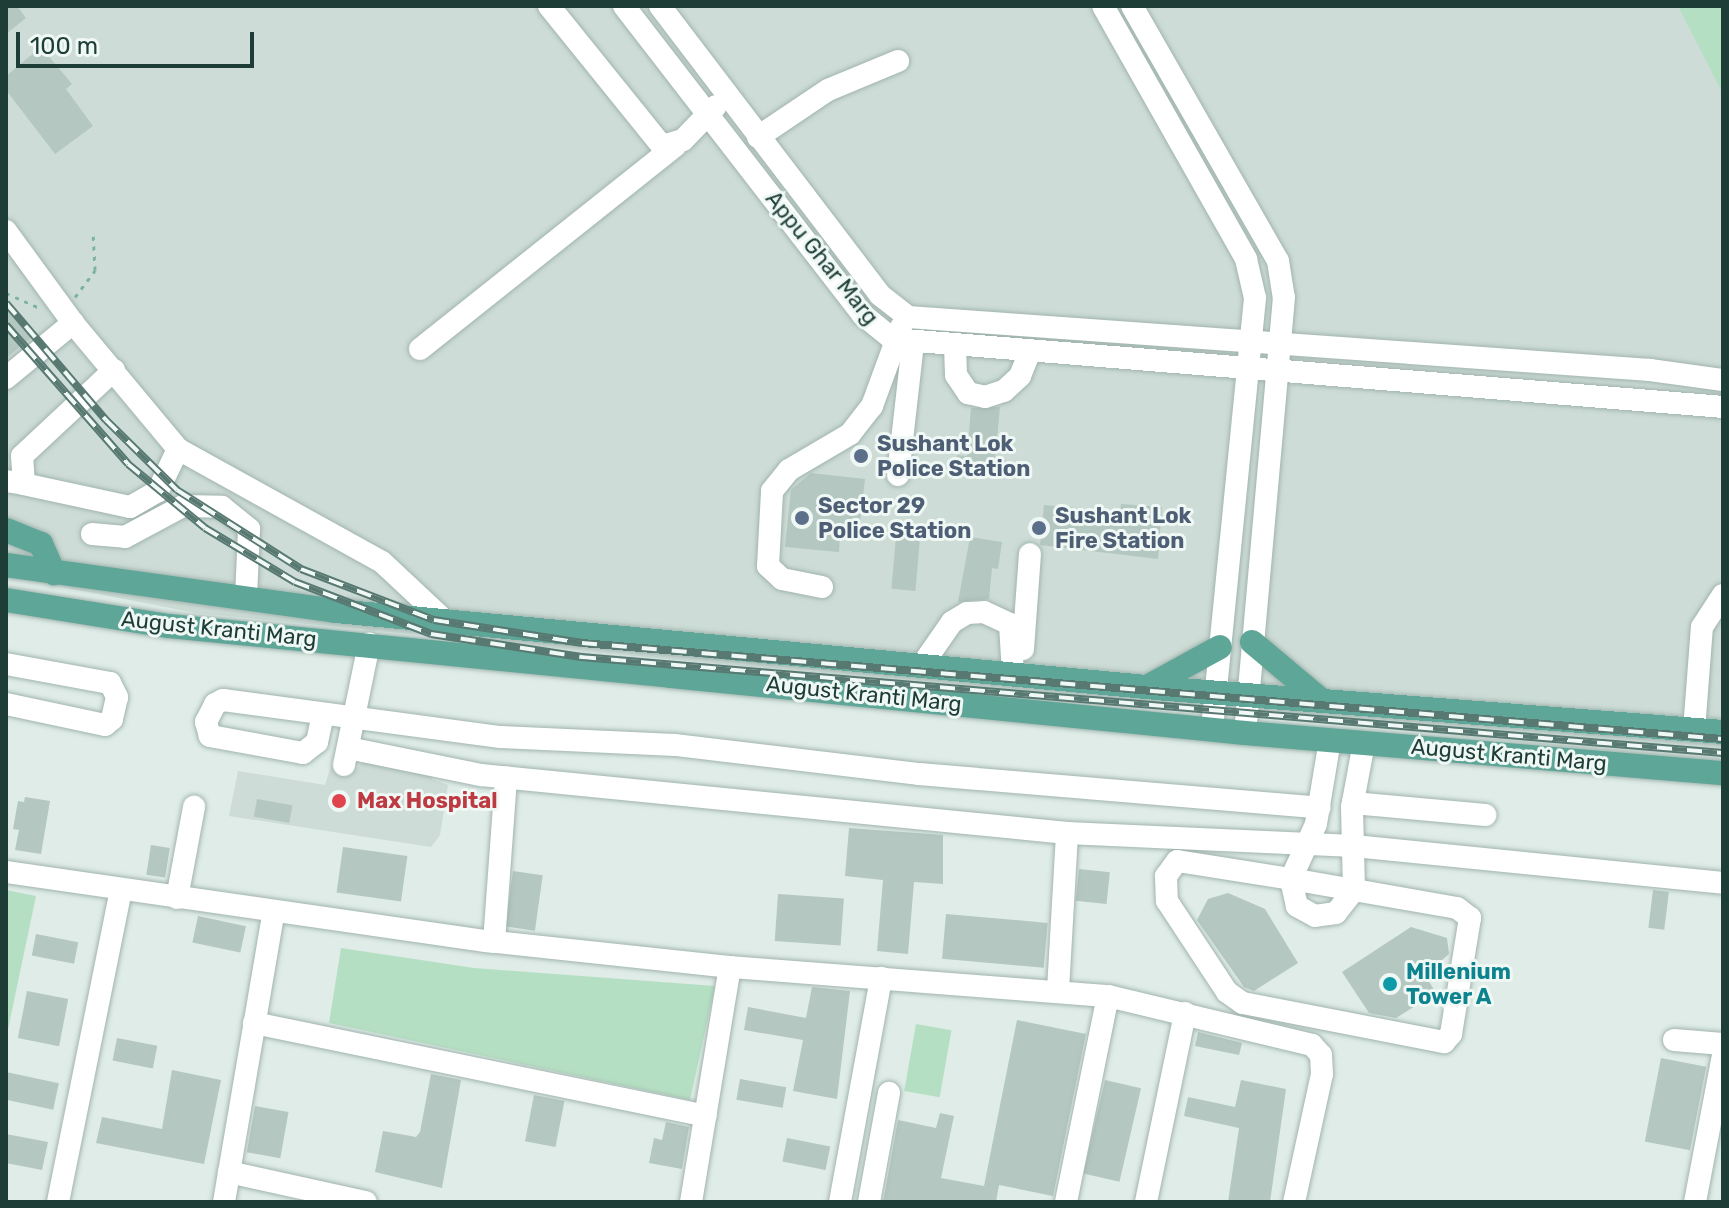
<!DOCTYPE html>
<style>
body{margin:0}
#map{position:relative;width:1729px;height:1208px;overflow:hidden;background:#dfece7;font-family:Rubik,sans-serif}
div>[style]{position:absolute}
[style*='--x']{left:calc(var(--x)*1px);top:calc(var(--y)*1px);width:calc(var(--w)*1px);rotate:calc(var(--a)*1deg)}
.built>*{inset:0;background:#cddcd6}
.green>*{inset:0;background:#b5dfc3;transform-origin:0 0}
.building>*{inset:0;background:#b4c7c0;transform-origin:0 0}
.path>*{height:3px;margin-top:-1.5px;transform-origin:0;background:repeating-linear-gradient(90deg,#7cb3a4 0 4px,transparent 0 10px)}
.roads{filter:drop-shadow(0 0 2px #a1b4af) drop-shadow(0 0 2px #a1b4af)}
.minor>*{height:22px;margin:-11px;padding:0 11px;transform-origin:11px;border-radius:11px;background:#fff}
.major>*{height:24px;margin:-12px;padding:0 12px;transform-origin:12px;border-radius:12px;background:#5ea697}
.rail>*{height:8px;margin-top:-4px;transform-origin:0;background:repeating-linear-gradient(90deg,#eff8f4 0 15px,#587972 0 30px);box-sizing:border-box;border-block:2px solid #587972}
.dots>*{width:22px;height:22px;translate:-50% -50%;box-sizing:border-box;border:4px solid #eff8f4;border-radius:50%}
span{translate:-50% -50%;white-space:nowrap;text-align:center;line-height:1.15;-webkit-text-stroke:6px #eff8f4;paint-order:stroke}
.street-label{font-size:22px;color:#1e3d37}
.service-label{font-size:22px;color:#4e5e75;font-weight:700}
.left{translate:0 -50%;text-align:left}
.health-label{font-size:22px;color:#be3a42;font-weight:700}
.culture-label{font-size:22px;color:#0d838f;font-weight:700}
.frame{position:absolute;inset:0;border:8px solid #1e3d37;pointer-events:none}
.scale{position:absolute;left:16px;top:32px;width:238px;height:36px;box-sizing:border-box;border:4px solid #1e3d37;border-top:0;padding-left:10px;font-size:24px;line-height:28px;white-space:nowrap;color:#1e3d37;-webkit-text-stroke:6px #eff8f4;paint-order:stroke}
</style>
<div id="map">
<div class="built">
<i style="clip-path:polygon(6px 6px,1723px 6px,1723px 762px,196px 613px,6px 576px)"></i>
<i style="clip-path:polygon(364px 761px,434px 772px,432px 779px,448px 785px,440px 835px,431px 847px,229px 816px,238px 771px,325px 785px,331px 766px,355px 770px)"></i>
</div>
<div class="green">
<i style="clip-path:polygon(1678px 6px,1723px 6px,1723px 94px)"></i>
<i style="clip-path:polygon(6px 890px,36px 896px,6px 1039px)"></i>
<i style="clip-path:polygon(341px 948px,474px 968px,715px 986px,690px 1100px,329px 1023px)"></i>
<i style="left:916px;top:1024px;width:36px;height:68px;rotate:10deg"></i>
</div>
<div class="building">
<i style="clip-path:polygon(6px 6px,17px 6px,26px 18px,6px 34px)"></i>
<i style="clip-path:polygon(41px 47px,72px 84px,66px 89px,93px 126px,55px 154px,6px 90px,6px 76px)"></i>
<i style="clip-path:polygon(6px 300px,36px 334px,6px 358px)"></i>
<i style="clip-path:polygon(1000px 407px,995px 459px,1006px 460px,1004px 477px,955px 472px,957px 455px,967px 456px,971px 408px)"></i>
<i style="clip-path:polygon(811px 473px,865px 479px,858px 540px,840px 538px,839px 552px,785px 547px,791px 490px)"></i>
<i style="clip-path:polygon(1121px 504px,1162px 507px,1158px 559px,1040px 545px,1044px 505px,1120px 512px)"></i>
<i style="left:896px;top:537px;width:24px;height:52px;rotate:5deg"></i>
<i style="clip-path:polygon(970px 537px,1002px 542px,998px 569px,992px 568px,989px 599px,958px 602px)"></i>
<i style="clip-path:polygon(25px 797px,50px 801px,41px 854px,15px 850px,19px 830px,13px 829px,18px 801px,24px 802px)"></i>
<i style="left:257px;top:799px;width:36px;height:18px;rotate:10deg"></i>
<i style="clip-path:polygon(849px 828px,943px 835px,943px 884px,914px 882px,908px 954px,877px 951px,883px 880px,845px 876px)"></i>
<i style="left:151px;top:845px;width:19px;height:30px;rotate:9deg"></i>
<i style="left:343px;top:847px;width:65px;height:46px;rotate:8deg"></i>
<i style="left:1079px;top:869px;width:31px;height:32px;rotate:6deg"></i>
<i style="left:513px;top:871px;width:30px;height:56px;rotate:8deg"></i>
<i style="left:1653px;top:890px;width:16px;height:38px;rotate:7deg"></i>
<i style="clip-path:polygon(1228px 893px,1265px 909px,1298px 963px,1254px 991px,1244px 987px,1197px 920px,1208px 899px)"></i>
<i style="left:778px;top:894px;width:66px;height:47px;rotate:4deg"></i>
<i style="left:946px;top:914px;width:102px;height:45px;rotate:5deg"></i>
<i style="left:198px;top:916px;width:49px;height:27px;rotate:12deg"></i>
<i style="clip-path:polygon(1411px 927px,1447px 938px,1449px 954px,1425px 975px,1436px 993px,1396px 1018px,1369px 1013px,1342px 972px)"></i>
<i style="left:36px;top:934px;width:43px;height:22px;rotate:11deg"></i>
<i style="clip-path:polygon(812px 987px,850px 991px,837px 1099px,793px 1091px,803px 1040px,744px 1030px,748px 1007px,806px 1018px)"></i>
<i style="left:27px;top:991px;width:42px;height:48px;rotate:11deg"></i>
<i style="clip-path:polygon(1017px 1020px,1086px 1034px,1053px 1196px,999px 1185px,996px 1202px,883px 1202px,898px 1120px,936px 1128px,940px 1113px,954px 1116px,941px 1178px,984px 1186px)"></i>
<i style="clip-path:polygon(1198px 1032px,1242px 1043px,1239px 1055px,1195px 1046px)"></i>
<i style="left:117px;top:1038px;width:41px;height:23px;rotate:11deg"></i>
<i style="left:1661px;top:1058px;width:46px;height:85px;rotate:11deg"></i>
<i style="clip-path:polygon(172px 1070px,221px 1080px,204px 1164px,96px 1143px,102px 1117px,162px 1129px)"></i>
<i style="left:6px;top:1072px;width:54px;height:27px;rotate:12deg"></i>
<i style="clip-path:polygon(431px 1074px,461px 1080px,442px 1188px,375px 1172px,383px 1131px,416px 1137px,420px 1132px)"></i>
<i style="left:740px;top:1079px;width:47px;height:21px;rotate:10deg"></i>
<i style="left:1105px;top:1080px;width:37px;height:96px;rotate:13deg"></i>
<i style="clip-path:polygon(1241px 1080px,1286px 1089px,1270px 1202px,1228px 1202px,1239px 1128px,1184px 1116px,1188px 1097px,1235px 1107px)"></i>
<i style="left:534px;top:1095px;width:31px;height:47px;rotate:11deg"></i>
<i style="left:255px;top:1106px;width:34px;height:47px;rotate:10deg"></i>
<i style="clip-path:polygon(666px 1122px,689px 1127px,682px 1169px,649px 1163px,654px 1138px,662px 1140px)"></i>
<i style="clip-path:polygon(6px 1134px,48px 1142px,42px 1170px,6px 1163px)"></i>
<i style="left:787px;top:1138px;width:44px;height:24px;rotate:11deg"></i>
</div>
<div class="path">
<i style="--x:1722;--y:6;--w:2;--a:63"></i>
<i style="--x:6;--y:293;--w:36;--a:24"></i>
<i style="--x:75;--y:297;--w:34;--a:-53"></i>
<i style="--x:95;--y:270;--w:34;--a:-93"></i>
</div>
<div class="roads">
<div class="minor">
<i style="--x:549;--y:6;--w:180;--a:51.1"></i>
<i style="--x:662;--y:146;--w:22;--a:-16"></i>
<i style="--x:683;--y:140;--w:47;--a:-45.9"></i>
<i style="--x:624;--y:6;--w:391;--a:52.3"></i>
<i style="--x:863;--y:315;--w:38;--a:39"></i>
<i style="--x:893;--y:339;--w:833;--a:4.68"></i>
<i style="--x:660;--y:6;--w:363;--a:52.7"></i>
<i style="--x:880;--y:295;--w:36;--a:38"></i>
<i style="--x:908;--y:317;--w:744;--a:4.09"></i>
<i style="--x:1650;--y:370;--w:74;--a:7.8"></i>
<i style="--x:1103;--y:6;--w:291;--a:60.5"></i>
<i style="--x:1246;--y:259;--w:40;--a:77"></i>
<i style="--x:1255;--y:298;--w:433;--a:95.7"></i>
<i style="--x:1132;--y:6;--w:294;--a:60.2"></i>
<i style="--x:1278;--y:261;--w:36;--a:81"></i>
<i style="--x:1284;--y:297;--w:438;--a:95.1"></i>
<i style="--x:758;--y:137;--w:84;--a:-33.9"></i>
<i style="--x:828;--y:90;--w:76;--a:-22.5"></i>
<i style="--x:6;--y:231;--w:114;--a:53.9"></i>
<i style="--x:73;--y:323;--w:164;--a:50.2"></i>
<i style="--x:178;--y:449;--w:47;--a:115.5"></i>
<i style="--x:158;--y:491;--w:32;--a:150"></i>
<i style="--x:130;--y:507;--w:108;--a:-167.8"></i>
<i style="--x:955;--y:346;--w:29;--a:88"></i>
<i style="--x:956;--y:375;--w:22;--a:56"></i>
<i style="--x:968;--y:393;--w:17;--a:13"></i>
<i style="--x:985;--y:397;--w:20;--a:-18"></i>
<i style="--x:1004;--y:391;--w:22;--a:-43"></i>
<i style="--x:1020;--y:376;--w:27;--a:-68"></i>
<i style="--x:420;--y:349;--w:326;--a:-38.5"></i>
<i style="--x:6;--y:378;--w:87;--a:-39.4"></i>
<i style="--x:178;--y:449;--w:233;--a:29"></i>
<i style="--x:382;--y:562;--w:85;--a:43.1"></i>
<i style="--x:898;--y:475;--w:133;--a:-83.5"></i>
<i style="--x:6;--y:481;--w:18;--a:9"></i>
<i style="--x:24;--y:484;--w:28;--a:-94"></i>
<i style="--x:22;--y:456;--w:126;--a:-43.1"></i>
<i style="--x:92;--y:534;--w:33;--a:5"></i>
<i style="--x:125;--y:537;--w:66;--a:-28.1"></i>
<i style="--x:183;--y:506;--w:39;--a:1"></i>
<i style="--x:222;--y:507;--w:35;--a:39"></i>
<i style="--x:249;--y:529;--w:68;--a:92.5"></i>
<i style="--x:822;--y:587;--w:41;--a:-168.7"></i>
<i style="--x:782;--y:579;--w:19;--a:-137"></i>
<i style="--x:768;--y:566;--w:75;--a:-86.9"></i>
<i style="--x:772;--y:491;--w:27;--a:-51"></i>
<i style="--x:789;--y:470;--w:71;--a:-30.5"></i>
<i style="--x:850;--y:434;--w:36;--a:-52"></i>
<i style="--x:872;--y:406;--w:84;--a:-69.8"></i>
<i style="--x:1023;--y:649;--w:95;--a:-85.8"></i>
<i style="--x:6;--y:664;--w:106;--a:10.4"></i>
<i style="--x:110;--y:683;--w:16;--a:63"></i>
<i style="--x:117;--y:697;--w:23;--a:103"></i>
<i style="--x:112;--y:719;--w:9;--a:139"></i>
<i style="--x:105;--y:725;--w:101;--a:-168"></i>
<i style="--x:922;--y:665;--w:52;--a:-55.1"></i>
<i style="--x:952;--y:622;--w:17;--a:-31"></i>
<i style="--x:967;--y:613;--w:17;--a:-3"></i>
<i style="--x:984;--y:612;--w:29;--a:25"></i>
<i style="--x:1010;--y:624;--w:50;--a:86.6"></i>
<i style="--x:323;--y:714;--w:29;--a:102"></i>
<i style="--x:317;--y:742;--w:18;--a:142"></i>
<i style="--x:303;--y:753;--w:95;--a:-169.6"></i>
<i style="--x:210;--y:736;--w:15;--a:-106"></i>
<i style="--x:206;--y:722;--w:20;--a:-63"></i>
<i style="--x:215;--y:704;--w:9;--a:-27"></i>
<i style="--x:223;--y:700;--w:280;--a:7.6"></i>
<i style="--x:501;--y:737;--w:174;--a:2.6"></i>
<i style="--x:675;--y:745;--w:246;--a:6.8"></i>
<i style="--x:919;--y:774;--w:402;--a:4.8"></i>
<i style="--x:1694;--y:730;--w:103;--a:-85.6"></i>
<i style="--x:1702;--y:627;--w:38;--a:-57"></i>
<i style="--x:1330;--y:740;--w:85;--a:99.5"></i>
<i style="--x:1316;--y:824;--w:60;--a:114.4"></i>
<i style="--x:1291;--y:879;--w:115;--a:-171"></i>
<i style="--x:1177;--y:861;--w:19;--a:126"></i>
<i style="--x:1166;--y:876;--w:25;--a:88"></i>
<i style="--x:1167;--y:901;--w:109;--a:56.6"></i>
<i style="--x:1227;--y:992;--w:19;--a:35"></i>
<i style="--x:1243;--y:1003;--w:205;--a:11"></i>
<i style="--x:1444;--y:1042;--w:11;--a:-49"></i>
<i style="--x:1451;--y:1034;--w:118;--a:-80.7"></i>
<i style="--x:1470;--y:918;--w:16;--a:-142"></i>
<i style="--x:1457;--y:908;--w:105;--a:-170.1"></i>
<i style="--x:1354;--y:890;--w:83;--a:-91.4"></i>
<i style="--x:1352;--y:807;--w:65;--a:-79.4"></i>
<i style="--x:348;--y:748;--w:136;--a:11.5"></i>
<i style="--x:481;--y:775;--w:589;--a:5.65"></i>
<i style="--x:1067;--y:833;--w:287;--a:2.6"></i>
<i style="--x:1354;--y:846;--w:371;--a:5.7"></i>
<i style="--x:344;--y:765;--w:124;--a:-78.3"></i>
<i style="--x:1353;--y:803;--w:133;--a:5.2"></i>
<i style="--x:6;--y:872;--w:486;--a:8.2"></i>
<i style="--x:487;--y:941;--w:244;--a:6.1"></i>
<i style="--x:730;--y:967;--w:379;--a:4.4"></i>
<i style="--x:1108;--y:996;--w:210;--a:13.5"></i>
<i style="--x:1312;--y:1045;--w:13;--a:48"></i>
<i style="--x:1321;--y:1055;--w:19;--a:87"></i>
<i style="--x:1322;--y:1074;--w:131;--a:102.3"></i>
<i style="--x:1291;--y:879;--w:64;--a:9.9"></i>
<i style="--x:1354;--y:890;--w:29;--a:128"></i>
<i style="--x:1336;--y:913;--w:21;--a:172"></i>
<i style="--x:1315;--y:916;--w:21;--a:-151"></i>
<i style="--x:1297;--y:906;--w:28;--a:-103"></i>
<i style="--x:177;--y:898;--w:93;--a:-79.4"></i>
<i style="--x:494;--y:942;--w:165;--a:-85.8"></i>
<i style="--x:1058;--y:990;--w:157;--a:-86.7"></i>
<i style="--x:254;--y:1023;--w:461;--a:11.6"></i>
<i style="--x:1674;--y:1040;--w:49;--a:4.7"></i>
<i style="--x:229;--y:1172;--w:140;--a:12.4"></i>
<i style="--x:58;--y:1202;--w:318;--a:-78.6"></i>
<i style="--x:224;--y:1202;--w:292;--a:-80.3"></i>
<i style="--x:691;--y:1202;--w:238;--a:-80.6"></i>
<i style="--x:840;--y:1202;--w:228;--a:-79.6"></i>
<i style="--x:869;--y:1202;--w:111;--a:-79.6"></i>
<i style="--x:1066;--y:1202;--w:210;--a:-78.5"></i>
<i style="--x:1146;--y:1202;--w:193;--a:-78.3"></i>
<i style="--x:1695;--y:1202;--w:150;--a:-79.2"></i>
</div>
<div class="major">
<i style="--x:6;--y:530;--w:38;--a:22"></i>
<i style="--x:41;--y:544;--w:32;--a:66"></i>
<i style="--x:6;--y:565;--w:333;--a:7.9"></i>
<i style="--x:336;--y:611;--w:836;--a:5.36"></i>
<i style="--x:1168;--y:689;--w:557;--a:4.43"></i>
<i style="--x:6;--y:600;--w:165;--a:9.1"></i>
<i style="--x:169;--y:626;--w:1081;--a:5.68"></i>
<i style="--x:1245;--y:733;--w:480;--a:4.8"></i>
<i style="--x:1252;--y:642;--w:90;--a:40"></i>
<i style="--x:1147;--y:687;--w:83;--a:-28.7"></i>
</div>
</div>
<div class="rail">
<i style="--x:6;--y:303;--w:154;--a:49.5"></i>
<i style="--x:106;--y:420;--w:100;--a:44.6"></i>
<i style="--x:177;--y:490;--w:147;--a:32.5"></i>
<i style="--x:301;--y:569;--w:142;--a:21"></i>
<i style="--x:434;--y:620;--w:150;--a:8.8"></i>
<i style="--x:582;--y:643;--w:1145;--a:4.81"></i>
<i style="--x:6;--y:325;--w:185;--a:48.7"></i>
<i style="--x:128;--y:464;--w:100;--a:39.7"></i>
<i style="--x:205;--y:528;--w:105;--a:31"></i>
<i style="--x:295;--y:582;--w:146;--a:20.9"></i>
<i style="--x:431;--y:634;--w:152;--a:8.7"></i>
<i style="--x:581;--y:657;--w:1146;--a:4.81"></i>
</div>
<div class="dots">
<i style="left:861px;top:456px;background:#5c6f8a"></i>
<i style="left:802px;top:518px;background:#5c6f8a"></i>
<i style="left:1039px;top:528px;background:#5c6f8a"></i>
<i style="left:339px;top:801px;background:#e0444e"></i>
<i style="left:1390px;top:984px;background:#0f9aa8"></i>
</div>
<div class="street-label">
<span style="left:822px;top:258px;rotate:51deg">Appu Ghar Marg</span>
<span style="left:219px;top:629px;rotate:6deg">August Kranti Marg</span>
<span style="left:864px;top:694px;rotate:6deg">August Kranti Marg</span>
<span style="left:1509px;top:755px;rotate:5deg">August Kranti Marg</span>
</div>
<div class="service-label">
<span class="left" style="left:877px;top:456px">Sushant Lok<br>Police Station</span>
<span class="left" style="left:818px;top:518px">Sector 29<br>Police Station</span>
<span class="left" style="left:1055px;top:528px">Sushant Lok<br>Fire Station</span>
</div>
<div class="health-label">
<span class="left" style="left:357px;top:801px">Max Hospital</span>
</div>
<div class="culture-label">
<span class="left" style="left:1406px;top:984px">Millenium<br>Tower A</span>
</div>
<div class="frame"></div>
<div class="scale">100 m</div>
</div>
